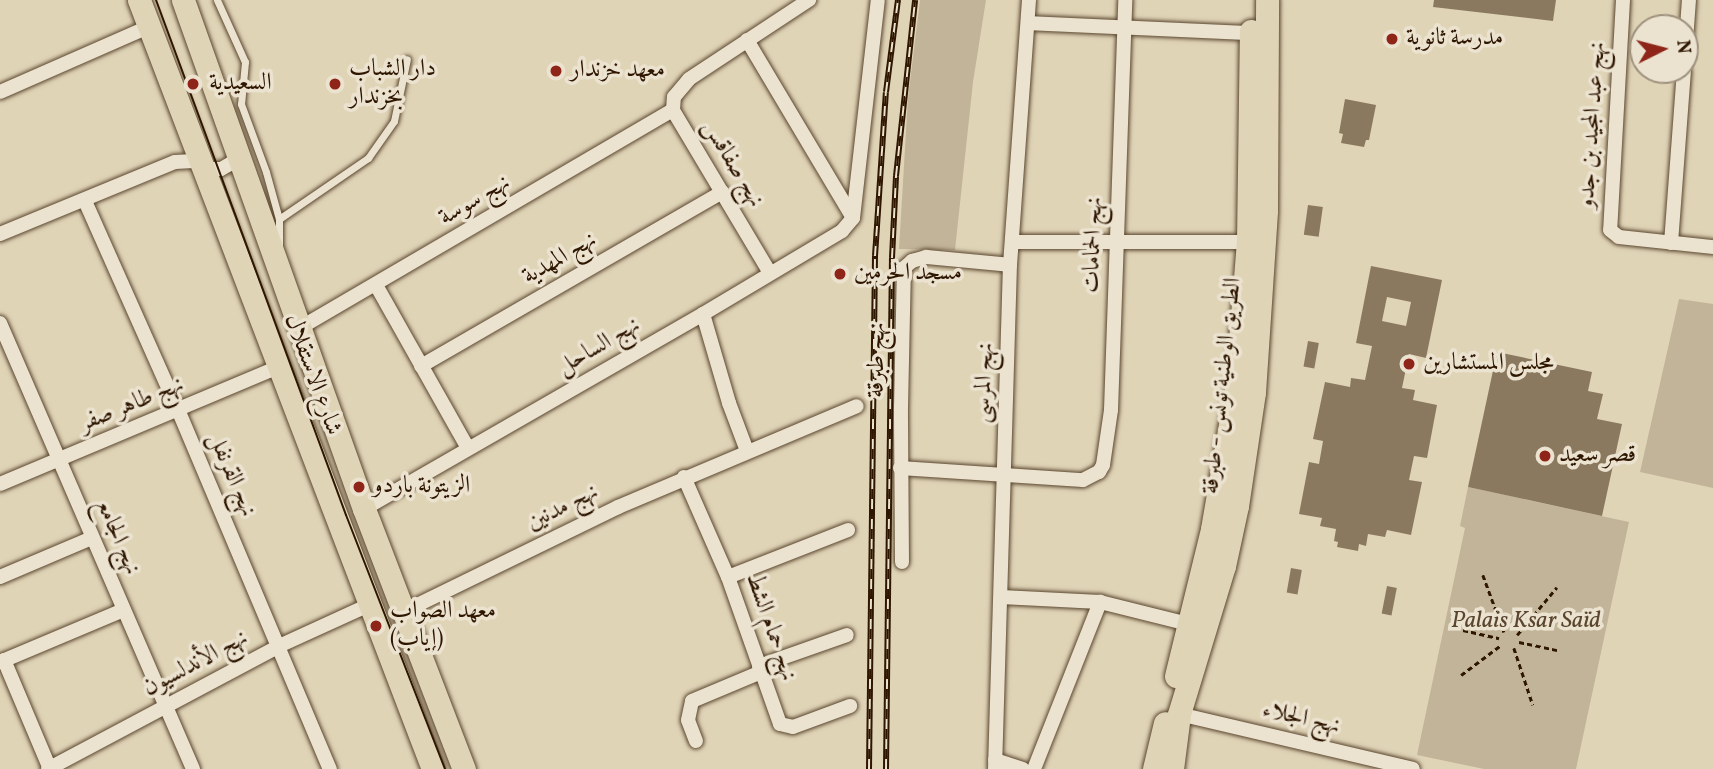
<!DOCTYPE html>
<meta charset="utf-8">
<style>
body{margin:0}
#map{position:relative;width:1713px;height:769px;overflow:hidden;background:#e0d4b7;font-family:Vollkorn,Amiri,serif}
div>[style]{position:absolute}
[style*='--x']{left:calc(var(--x)*1px);top:calc(var(--y)*1px);width:calc(var(--w)*1px);rotate:calc(var(--a)*1deg)}
.green>*{inset:0;background:#c2b498}
.building>*{inset:0;background:#8b795f;transform-origin:0 0}
.path>*{height:2.5px;margin-top:-1.25px;transform-origin:0;background:repeating-linear-gradient(90deg,#2e1600 0 5px,transparent 0 8.5px)}
.roads{filter:drop-shadow(0 0 2px #5a462e) drop-shadow(0 0 2px #5a462e)}
.lane>*{height:7px;margin:-3.5px;padding:0 3.5px;transform-origin:3.5px;border-radius:3.5px;background:#ebe3d0}
.street>*{height:14px;margin:-7px;padding:0 7px;transform-origin:7px;border-radius:7px;background:#ebe3d0}
.primary>*{height:23px;margin:-11.5px;padding:0 11.5px;transform-origin:11.5px;border-radius:11.5px;background:#e0d4b7}
.tram>*{height:2px;margin:-1px;padding:0 1px;transform-origin:1px;border-radius:1px;background:#2e1600}
.rail>*{height:6px;margin-top:-3px;transform-origin:0;background:repeating-linear-gradient(90deg,#ebe3d0 0 10px,#2e1600 0 20px);box-sizing:border-box;border-block:2px solid #2e1600}
.dots>*{width:19px;height:19px;translate:-50% -50%;box-sizing:border-box;border:4px solid #ebe3d0;border-radius:50%}
span{translate:-50% -50%;white-space:nowrap;text-align:center;line-height:1.15;-webkit-text-stroke:7px #ebe3d0;paint-order:stroke}
.poi-label{font-size:24px;color:#2e1600}
.left{translate:0 -50%;text-align:left}
.street-label{font-size:24px;color:#2e1600}
.park-label{font-size:24px;color:#5a452e;font-style:italic}
.north{position:absolute;left:1629px;top:14px;width:70px;height:70px;box-sizing:border-box;background:#ebe3d0;border:2px solid #9f917d;border-radius:50%;rotate:84deg;font-size:19px;font-weight:700;line-height:28px;text-align:center;color:#2e1600}
.north::after{content:'';display:block;margin:auto;width:24px;height:32px;background:#8f2418;clip-path:polygon(50% 0,100% 100%,50% 72%,0 100%)}
</style>
<div id="map">
<div class="green">
<i style="clip-path:polygon(920px 0,986px 0,973px 82px,955px 250px,899px 249px,908px 98px)"></i>
<i style="clip-path:polygon(1679px 299px,1713px 304px,1713px 488px,1640px 472px)"></i>
<i style="clip-path:polygon(1468px 487px,1629px 522px,1576px 769px,1484px 769px,1417px 755px,1465px 528px,1460px 526px)"></i>
</div>
<div class="building">
<i style="clip-path:polygon(1434px 0,1556px 0,1553px 21px,1433px 7px)"></i>
<i style="clip-path:polygon(1345px 99px,1376px 105px,1369px 140px,1366px 140px,1364px 147px,1341px 143px,1343px 134px,1339px 133px)"></i>
<i style="left:1308px;top:205px;width:15px;height:30px;rotate:8deg"></i>
<i style="clip-path:polygon(evenodd,1371px 266px,1442px 280px,1426px 358px,1409px 354px,1402px 388px,1415px 390px,1413px 400px,1437px 405px,1427px 458px,1414px 456px,1409px 480px,1422px 482px,1411px 535px,1387px 530px,1385px 537px,1368px 534px,1366px 546px,1359px 544px,1358px 551px,1337px 547px,1338px 542px,1334px 541px,1336px 529px,1320px 526px,1322px 518px,1299px 514px,1309px 462px,1319px 464px,1323px 441px,1313px 439px,1325px 382px,1350px 387px,1351px 378px,1365px 380px,1372px 346px,1356px 343px,1371px 266px,1387px 297px,1411px 302px,1406px 326px,1382px 321px,1387px 297px)"></i>
<i style="left:1308px;top:341px;width:11px;height:26px;rotate:10deg"></i>
<i style="clip-path:polygon(1497px 352px,1592px 372px,1588px 391px,1603px 394px,1597px 419px,1622px 424px,1602px 516px,1468px 487px)"></i>
<i style="left:1291px;top:568px;width:11px;height:25px;rotate:10deg"></i>
<i style="left:1387px;top:586px;width:10px;height:28px;rotate:11deg"></i>
</div>
<div class="path">
<i style="--x:1483;--y:575;--w:61;--a:69.8"></i>
<i style="--x:1463;--y:630;--w:37;--a:13"></i>
<i style="--x:1517;--y:635;--w:62;--a:-50.2"></i>
<i style="--x:1519;--y:642;--w:39;--a:12"></i>
<i style="--x:1514;--y:648;--w:60;--a:71.6"></i>
<i style="--x:1461;--y:675;--w:50;--a:-36.9"></i>
</div>
<div class="roads">
<div class="lane">
<i style="--x:217;--y:0;--w:68;--a:65.7"></i>
<i style="--x:245;--y:62;--w:42;--a:95.4"></i>
<i style="--x:241;--y:104;--w:72;--a:69.8"></i>
<i style="--x:266;--y:172;--w:49;--a:74.5"></i>
<i style="--x:279;--y:219;--w:26;--a:90"></i>
<i style="--x:279;--y:219;--w:108;--a:-34.4"></i>
<i style="--x:368;--y:158;--w:45;--a:-54.9"></i>
<i style="--x:394;--y:121;--w:63;--a:-78.2"></i>
</div>
<div class="street">
<i style="--x:1623;--y:0;--w:230;--a:93.2"></i>
<i style="--x:1610;--y:230;--w:11;--a:38"></i>
<i style="--x:1619;--y:237;--w:95;--a:6.1"></i>
<i style="--x:1028;--y:23;--w:223;--a:2.6"></i>
<i style="--x:747;--y:40;--w:207;--a:59.2"></i>
<i style="--x:1685;--y:54;--w:54;--a:-85.8"></i>
<i style="--x:0;--y:92;--w:162;--a:-23.7"></i>
<i style="--x:85;--y:201;--w:231;--a:66"></i>
<i style="--x:179;--y:412;--w:388;--a:67.1"></i>
<i style="--x:853;--y:218;--w:219;--a:-83.5"></i>
<i style="--x:0;--y:234;--w:189;--a:-22.4"></i>
<i style="--x:175;--y:162;--w:18;--a:-3"></i>
<i style="--x:193;--y:161;--w:16;--a:30"></i>
<i style="--x:207;--y:169;--w:14;--a:0"></i>
<i style="--x:221;--y:169;--w:13;--a:-29"></i>
<i style="--x:232;--y:163;--w:13;--a:-63"></i>
<i style="--x:1013;--y:242;--w:235;--a:0"></i>
<i style="--x:1671;--y:243;--w:173;--a:-85.7"></i>
<i style="--x:770;--y:273;--w:190;--a:-120.8"></i>
<i style="--x:673;--y:110;--w:13;--a:-86"></i>
<i style="--x:674;--y:97;--w:23;--a:-50"></i>
<i style="--x:689;--y:79;--w:144;--a:-33.4"></i>
<i style="--x:376;--y:285;--w:187;--a:60.6"></i>
<i style="--x:703;--y:314;--w:93;--a:73.7"></i>
<i style="--x:729;--y:403;--w:51;--a:69.4"></i>
<i style="--x:0;--y:323;--w:486;--a:66.6"></i>
<i style="--x:298;--y:329;--w:434;--a:-30.3"></i>
<i style="--x:421;--y:366;--w:348;--a:-30"></i>
<i style="--x:900;--y:468;--w:183;--a:3.8"></i>
<i style="--x:1083;--y:480;--w:18;--a:-27"></i>
<i style="--x:1099;--y:472;--w:8;--a:-60"></i>
<i style="--x:1103;--y:465;--w:56;--a:-81.7"></i>
<i style="--x:1111;--y:410;--w:410;--a:-88"></i>
<i style="--x:684;--y:477;--w:109;--a:66.3"></i>
<i style="--x:728;--y:577;--w:156;--a:70.5"></i>
<i style="--x:780;--y:724;--w:13;--a:13"></i>
<i style="--x:793;--y:727;--w:61;--a:-20.2"></i>
<i style="--x:0;--y:484;--w:305;--a:-22.8"></i>
<i style="--x:364;--y:509;--w:391;--a:-29.9"></i>
<i style="--x:703;--y:314;--w:162;--a:-30.8"></i>
<i style="--x:842;--y:231;--w:17;--a:-50"></i>
<i style="--x:902;--y:562;--w:154;--a:-90.4"></i>
<i style="--x:901;--y:408;--w:140;--a:-88.8"></i>
<i style="--x:904;--y:268;--w:11;--a:-41"></i>
<i style="--x:912;--y:261;--w:15;--a:-16"></i>
<i style="--x:926;--y:257;--w:84;--a:5.4"></i>
<i style="--x:0;--y:577;--w:100;--a:-23"></i>
<i style="--x:728;--y:577;--w:129;--a:-21.4"></i>
<i style="--x:1001;--y:597;--w:99;--a:2.9"></i>
<i style="--x:1100;--y:602;--w:91;--a:14"></i>
<i style="--x:403;--y:612;--w:239;--a:-26"></i>
<i style="--x:618;--y:507;--w:259;--a:-22.9"></i>
<i style="--x:4;--y:660;--w:118;--a:67.1"></i>
<i style="--x:0;--y:662;--w:134;--a:-22.8"></i>
<i style="--x:759;--y:666;--w:93;--a:-19.4"></i>
<i style="--x:1179;--y:714;--w:240;--a:13.2"></i>
<i style="--x:696;--y:741;--w:22;--a:-111"></i>
<i style="--x:688;--y:720;--w:19;--a:-78"></i>
<i style="--x:692;--y:701;--w:75;--a:-22.8"></i>
<i style="--x:995;--y:760;--w:29;--a:18"></i>
<i style="--x:48;--y:769;--w:262;--a:-28"></i>
<i style="--x:279;--y:646;--w:99;--a:-24.5"></i>
<i style="--x:995;--y:769;--w:504;--a:-88.3"></i>
<i style="--x:1010;--y:265;--w:266;--a:-85.9"></i>
<i style="--x:1034;--y:769;--w:180;--a:-68.4"></i>
</div>
<div class="primary">
<i style="--x:139;--y:0;--w:823;--a:69.08"></i>
<i style="--x:183;--y:0;--w:540;--a:70.42"></i>
<i style="--x:364;--y:509;--w:279;--a:69"></i>
<i style="--x:1176;--y:676;--w:151;--a:-76.2"></i>
<i style="--x:1212;--y:529;--w:141;--a:-80.2"></i>
<i style="--x:1236;--y:390;--w:148;--a:-85.4"></i>
<i style="--x:1248;--y:242;--w:211;--a:-89.2"></i>
<i style="--x:1154;--y:769;--w:47;--a:-76.6"></i>
<i style="--x:1172;--y:769;--w:55;--a:-82.7"></i>
<i style="--x:1179;--y:714;--w:155;--a:-73.1"></i>
<i style="--x:1224;--y:566;--w:61;--a:-77.8"></i>
<i style="--x:1237;--y:506;--w:115;--a:-81.5"></i>
<i style="--x:1254;--y:392;--w:182;--a:-86.2"></i>
<i style="--x:1266;--y:210;--w:210;--a:-89.7"></i>
</div>
</div>
<div class="tram">
<i style="--x:156;--y:0;--w:549;--a:69.75"></i>
<i style="--x:346;--y:515;--w:273;--a:68.7"></i>
</div>
<div class="rail">
<i style="--x:869;--y:769;--w:513;--a:-89.33"></i>
<i style="--x:875;--y:256;--w:164;--a:-86.2"></i>
<i style="--x:886;--y:92;--w:93;--a:-82.6"></i>
<i style="--x:886;--y:769;--w:511;--a:-89.33"></i>
<i style="--x:892;--y:258;--w:82;--a:-87.2"></i>
<i style="--x:896;--y:176;--w:177;--a:-83.8"></i>
</div>
<div class="dots">
<i style="left:1392px;top:39px;background:#8f2418"></i>
<i style="left:556px;top:71px;background:#8f2418"></i>
<i style="left:193px;top:84px;background:#8f2418"></i>
<i style="left:335px;top:84px;background:#8f2418"></i>
<i style="left:840px;top:274px;background:#8f2418"></i>
<i style="left:1409px;top:364px;background:#8f2418"></i>
<i style="left:1545px;top:456px;background:#8f2418"></i>
<i style="left:359px;top:487px;background:#8f2418"></i>
<i style="left:376px;top:626px;background:#8f2418"></i>
</div>
<div class="poi-label">
<span class="left" style="left:1406px;top:39px">مدرسة ثانوية</span>
<span class="left" style="left:349px;top:84px">دار الشباب<br>بخزندار</span>
<span class="left" style="left:570px;top:71px">معهد خزندار</span>
<span class="left" style="left:209px;top:84px">السعيدية</span>
<span class="left" style="left:854px;top:274px">مسجد الحرمين</span>
<span class="left" style="left:1423px;top:364px">مجلس المستشارين</span>
<span class="left" style="left:1559px;top:456px">قصر سعيد</span>
<span class="left" style="left:373px;top:487px">الزيتونة باردو</span>
<span class="left" style="left:390px;top:626px">معهد الصواب<br>(إياب)</span>
</div>
<div class="street-label">
<span style="left:1593px;top:125px;rotate:-86deg">نهج عبد المجيد بن جدو</span>
<span style="left:732px;top:164px;rotate:59deg">نهج صفاقس</span>
<span style="left:475px;top:201px;rotate:-30deg">نهج سوسة</span>
<span style="left:1094px;top:245px;rotate:-88deg">نهج الحمامات</span>
<span style="left:560px;top:259px;rotate:-30deg">نهج المهدية</span>
<span style="left:599px;top:347px;rotate:-30deg">نهج الساحل</span>
<span style="left:878px;top:360px;rotate:-89deg">نهج طبرقة</span>
<span style="left:312px;top:375px;rotate:70deg">شارع الاستقلال</span>
<span style="left:985px;top:383px;rotate:-87deg">نهج المرسى</span>
<span style="left:1223px;top:386px;rotate:-84deg">الطريق الوطنية تونس - طبرقة</span>
<span style="left:132px;top:405px;rotate:-22deg">نهج طاهر صفر</span>
<span style="left:231px;top:475px;rotate:67deg">نهج القرنفل</span>
<span style="left:563px;top:508px;rotate:-26deg">نهج مدنين</span>
<span style="left:117px;top:537px;rotate:67deg">نهج الجامع</span>
<span style="left:770px;top:627px;rotate:71deg">نهج حمام الشط</span>
<span style="left:196px;top:664px;rotate:-28deg">نهج الأندلسيون</span>
<span style="left:1301px;top:719px;rotate:13deg">نهج الجلاء</span>
</div>
<div class="park-label">
<span style="left:1526px;top:622px">Palais Ksar Saïd</span>
</div>
<div class="north">N</div>
</div>
